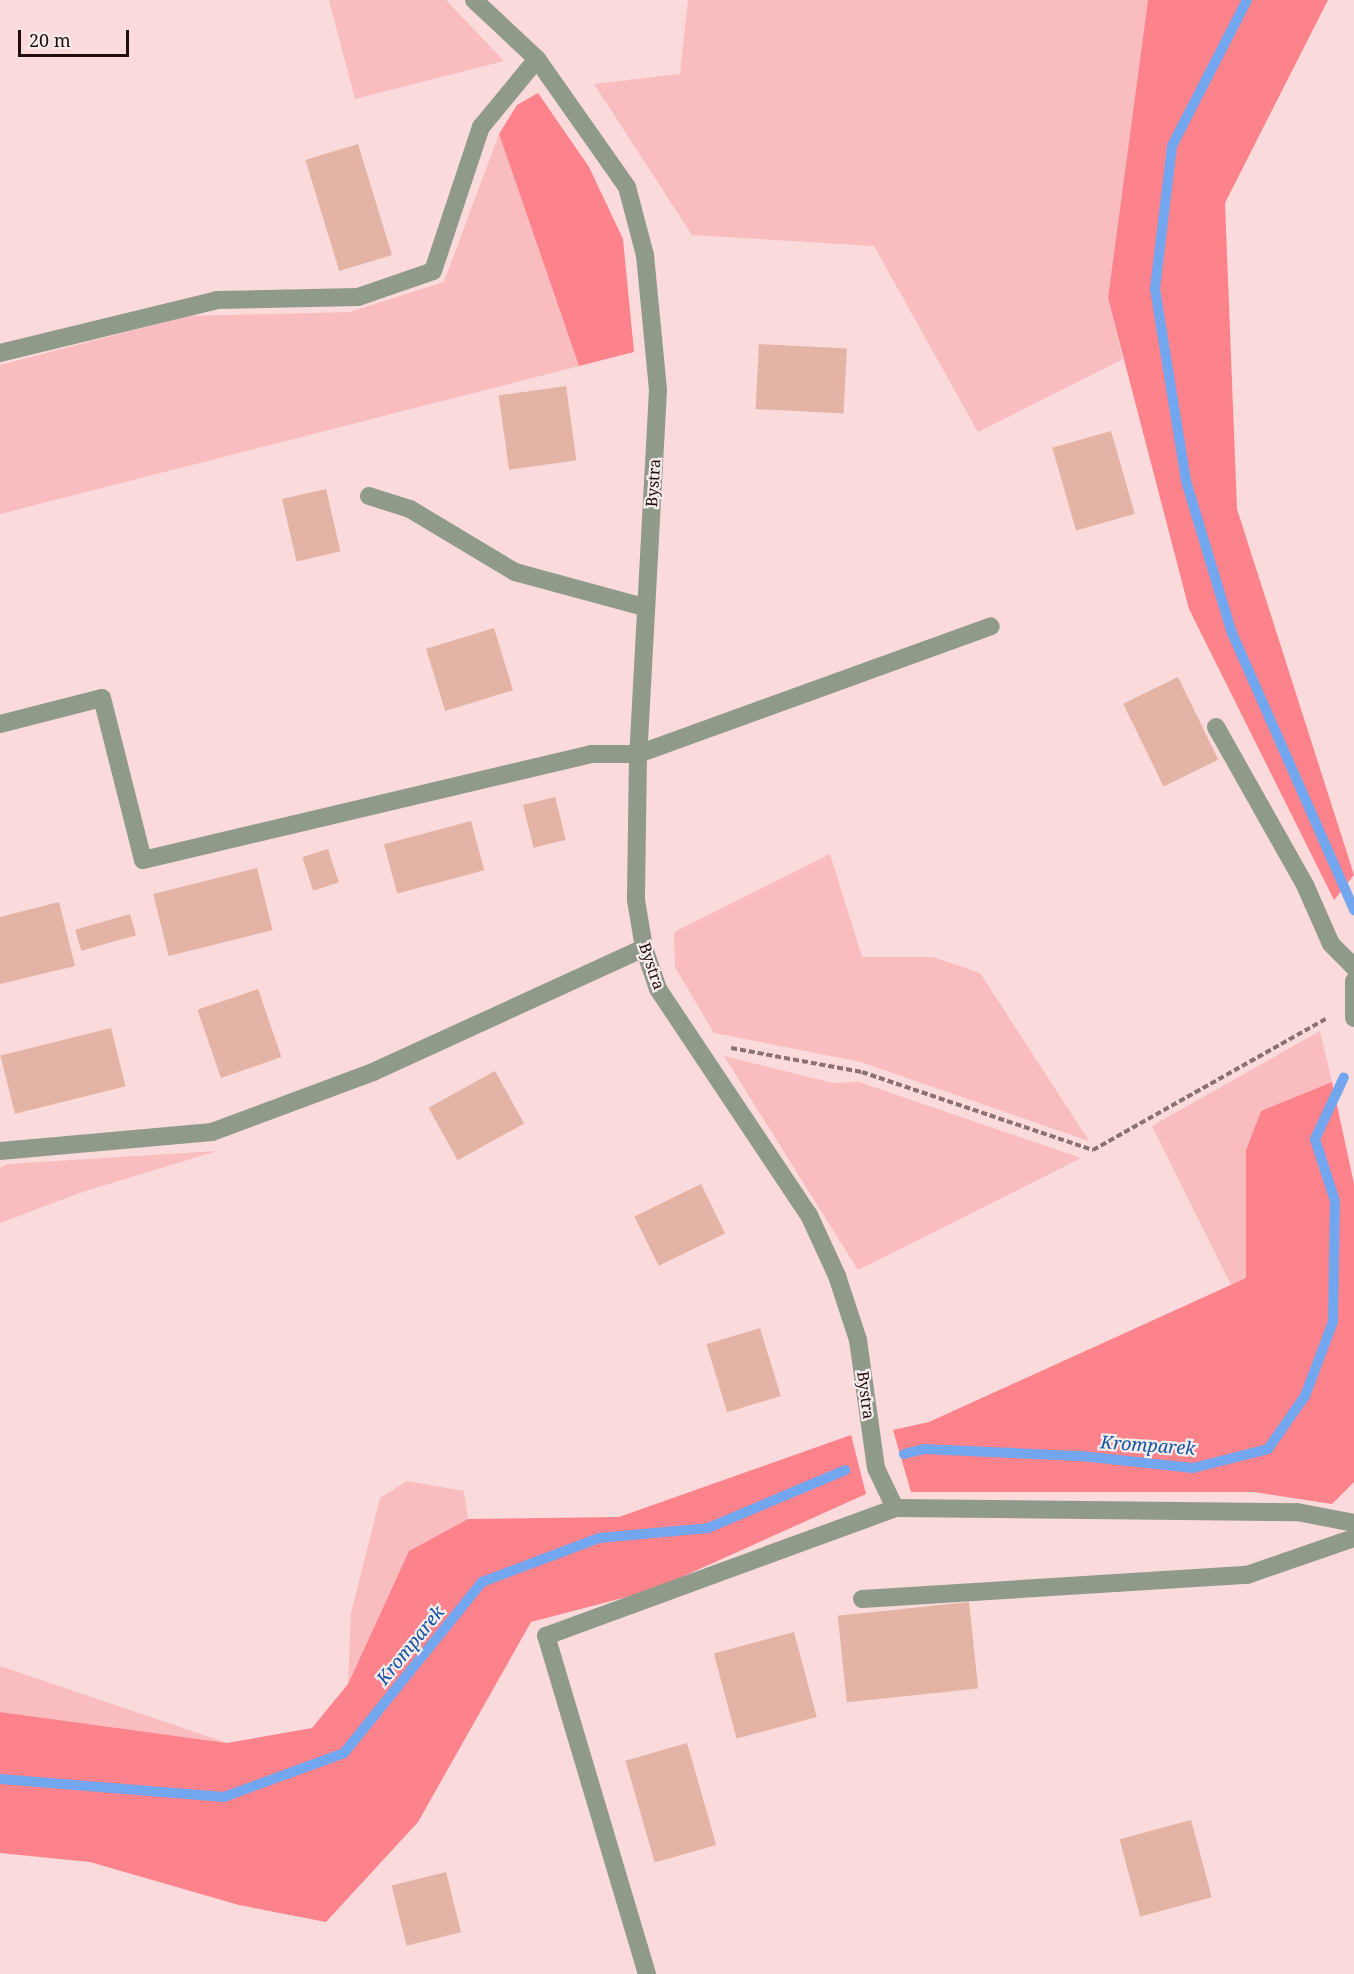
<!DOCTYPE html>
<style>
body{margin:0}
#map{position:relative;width:1354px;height:1974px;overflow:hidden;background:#fadadb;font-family:"Noto Serif",serif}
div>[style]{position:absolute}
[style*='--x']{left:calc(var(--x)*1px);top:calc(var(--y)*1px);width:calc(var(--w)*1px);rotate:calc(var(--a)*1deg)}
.green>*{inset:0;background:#f9bcbf}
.forest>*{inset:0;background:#fc828c}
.stream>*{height:10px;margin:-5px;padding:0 5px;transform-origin:5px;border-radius:5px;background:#72a6ee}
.building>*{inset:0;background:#e3b3a5;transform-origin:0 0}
.path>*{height:4px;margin-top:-2px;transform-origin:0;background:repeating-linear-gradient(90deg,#8a7172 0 6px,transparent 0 9px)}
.minor>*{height:18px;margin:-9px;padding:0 9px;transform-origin:9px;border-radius:9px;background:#8f9a8a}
span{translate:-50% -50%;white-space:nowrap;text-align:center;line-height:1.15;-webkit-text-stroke:4.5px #f8eded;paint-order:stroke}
.street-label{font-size:16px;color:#200e0f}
.water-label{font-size:18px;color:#1355a4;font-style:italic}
.scale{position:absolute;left:18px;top:30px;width:111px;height:27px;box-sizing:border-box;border:3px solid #200e0f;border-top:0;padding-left:8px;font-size:18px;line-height:21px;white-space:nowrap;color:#200e0f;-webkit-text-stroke:4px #f8eded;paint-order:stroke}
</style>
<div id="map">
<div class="green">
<i style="clip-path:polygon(329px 0,446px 0,504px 61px,355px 99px)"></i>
<i style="clip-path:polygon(688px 0,1148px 0,1108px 298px,1123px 359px,978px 432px,874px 246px,692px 235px,594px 84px,680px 74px)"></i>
<i style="clip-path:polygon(499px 134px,579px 366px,0 514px,0 365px,189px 316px,350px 312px,444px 282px)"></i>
<i style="clip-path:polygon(830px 854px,862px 957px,933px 957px,980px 973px,1089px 1141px,861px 1062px,714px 1033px,675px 967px,674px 932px)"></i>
<i style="clip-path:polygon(1320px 1031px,1332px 1082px,1261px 1111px,1246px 1150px,1247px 1278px,1231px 1285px,1152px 1126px)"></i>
<i style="clip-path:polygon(724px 1056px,833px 1083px,859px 1082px,1081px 1158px,858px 1270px)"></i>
<i style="clip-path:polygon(217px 1151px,82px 1192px,0 1223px,0 1168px,8px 1164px)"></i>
<i style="clip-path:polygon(407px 1481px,464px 1491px,468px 1519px,409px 1551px,348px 1684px,351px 1613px,380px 1498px)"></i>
<i style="clip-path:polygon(0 1666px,227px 1743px,0 1712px)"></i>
</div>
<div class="forest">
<i style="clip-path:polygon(1148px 0,1328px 0,1225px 203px,1237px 509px,1354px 875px,1334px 900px,1189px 609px,1108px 298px)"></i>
<i style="clip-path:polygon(538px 93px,589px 167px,623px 239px,634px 352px,579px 366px,499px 134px,517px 105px)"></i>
<i style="clip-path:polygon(1332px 1082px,1354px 1184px,1354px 1482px,1332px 1504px,1254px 1492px,911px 1492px,893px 1430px,929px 1422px,1246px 1278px,1246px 1150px,1261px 1111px)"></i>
<i style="clip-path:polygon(851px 1435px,866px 1494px,653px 1590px,531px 1622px,418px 1822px,326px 1922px,239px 1905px,90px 1862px,0 1853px,0 1712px,227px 1743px,312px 1728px,348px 1684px,409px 1551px,468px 1519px,619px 1517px)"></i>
</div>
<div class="stream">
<i style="--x:1247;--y:0;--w:164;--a:117.2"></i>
<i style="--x:1172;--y:146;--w:144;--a:96.8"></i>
<i style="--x:1155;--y:289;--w:194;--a:80.8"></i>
<i style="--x:1186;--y:481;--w:159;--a:73.2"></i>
<i style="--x:1232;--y:633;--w:303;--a:66.2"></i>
<i style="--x:904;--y:1454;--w:21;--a:-14"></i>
<i style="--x:924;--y:1449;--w:157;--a:2.6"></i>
<i style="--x:1081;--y:1456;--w:113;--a:6.1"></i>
<i style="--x:1193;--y:1468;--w:77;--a:-14.2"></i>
<i style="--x:1268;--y:1449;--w:65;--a:-55.1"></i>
<i style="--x:1305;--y:1396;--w:79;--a:-69.3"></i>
<i style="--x:1333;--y:1322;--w:121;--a:-89.1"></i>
<i style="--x:1335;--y:1201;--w:65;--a:-107.9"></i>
<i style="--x:1315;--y:1139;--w:68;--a:-64.9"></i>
<i style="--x:0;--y:1779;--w:225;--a:4.6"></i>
<i style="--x:224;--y:1797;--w:128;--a:-20.1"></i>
<i style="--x:344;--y:1753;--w:220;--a:-51.1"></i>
<i style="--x:482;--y:1582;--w:125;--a:-20.6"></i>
<i style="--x:599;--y:1538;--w:109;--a:-5.2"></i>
<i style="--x:708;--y:1528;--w:149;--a:-22.9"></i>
</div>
<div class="building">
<i style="left:358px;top:144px;width:116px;height:55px;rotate:73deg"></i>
<i style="left:759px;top:344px;width:88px;height:65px;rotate:3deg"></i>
<i style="left:566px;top:386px;width:75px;height:68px;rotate:82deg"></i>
<i style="left:1111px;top:431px;width:86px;height:61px;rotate:74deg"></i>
<i style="left:326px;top:489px;width:64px;height:45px;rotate:77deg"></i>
<i style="left:494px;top:628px;width:65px;height:71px;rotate:73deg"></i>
<i style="left:1178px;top:677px;width:92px;height:61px;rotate:64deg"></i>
<i style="left:555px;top:797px;width:44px;height:33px;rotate:76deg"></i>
<i style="left:471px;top:821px;width:51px;height:90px;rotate:75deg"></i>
<i style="left:328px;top:849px;width:35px;height:27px;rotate:72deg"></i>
<i style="left:257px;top:868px;width:64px;height:107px;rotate:76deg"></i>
<i style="clip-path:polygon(59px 902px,75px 966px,0 984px,0 917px)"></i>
<i style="left:130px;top:914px;width:22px;height:57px;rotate:74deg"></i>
<i style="left:258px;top:989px;width:72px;height:64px;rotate:71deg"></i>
<i style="left:111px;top:1028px;width:60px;height:114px;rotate:76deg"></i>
<i style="left:495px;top:1071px;width:60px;height:76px;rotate:61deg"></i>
<i style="left:701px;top:1184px;width:55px;height:74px;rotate:64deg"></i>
<i style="left:760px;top:1328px;width:71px;height:56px;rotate:73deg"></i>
<i style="left:969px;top:1602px;width:87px;height:132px;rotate:84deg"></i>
<i style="left:794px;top:1632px;width:88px;height:83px;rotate:75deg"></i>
<i style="left:687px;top:1743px;width:106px;height:64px;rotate:74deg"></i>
<i style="left:1191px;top:1820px;width:80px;height:74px;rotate:75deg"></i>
<i style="left:446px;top:1872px;width:62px;height:56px;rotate:76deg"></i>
</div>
<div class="path">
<i style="--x:731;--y:1048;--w:133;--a:10.4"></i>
<i style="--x:862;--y:1072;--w:244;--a:18.7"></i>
<i style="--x:1093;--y:1150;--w:269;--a:-29.4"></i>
</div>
<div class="minor">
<i style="--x:474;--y:0;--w:86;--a:43.1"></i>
<i style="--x:537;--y:59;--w:156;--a:54.9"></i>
<i style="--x:627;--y:187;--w:70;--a:75.2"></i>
<i style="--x:645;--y:255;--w:136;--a:84.5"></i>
<i style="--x:658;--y:390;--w:365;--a:93.1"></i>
<i style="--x:638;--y:754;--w:146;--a:90.8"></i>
<i style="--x:636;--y:900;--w:49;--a:80.5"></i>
<i style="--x:644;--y:948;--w:43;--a:71.1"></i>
<i style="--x:658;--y:989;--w:272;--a:56.3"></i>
<i style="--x:809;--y:1215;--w:67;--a:65.3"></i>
<i style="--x:837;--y:1276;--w:67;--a:71.8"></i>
<i style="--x:858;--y:1340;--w:129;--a:82"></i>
<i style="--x:876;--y:1468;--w:44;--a:64.6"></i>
<i style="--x:895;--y:1508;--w:402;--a:0.6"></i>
<i style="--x:1297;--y:1512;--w:58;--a:10.9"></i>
<i style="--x:0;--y:353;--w:223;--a:-13.7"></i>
<i style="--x:217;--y:300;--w:141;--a:-1.2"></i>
<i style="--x:358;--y:297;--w:79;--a:-19.1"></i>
<i style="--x:433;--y:271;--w:152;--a:-71.6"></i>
<i style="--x:481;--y:127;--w:88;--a:-50.5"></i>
<i style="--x:369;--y:496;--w:43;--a:17.6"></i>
<i style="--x:410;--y:509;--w:122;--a:31"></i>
<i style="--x:515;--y:572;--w:134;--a:15.2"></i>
<i style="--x:0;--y:724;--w:105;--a:-14.3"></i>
<i style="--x:102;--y:698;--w:167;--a:75.8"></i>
<i style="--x:143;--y:860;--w:460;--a:-13.3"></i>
<i style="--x:591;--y:754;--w:47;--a:0"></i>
<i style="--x:638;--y:754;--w:375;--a:-19.9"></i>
<i style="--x:1216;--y:727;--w:181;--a:60.6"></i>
<i style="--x:1305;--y:885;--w:64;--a:66.2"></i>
<i style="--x:1331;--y:944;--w:33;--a:45"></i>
<i style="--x:1354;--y:981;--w:37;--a:90"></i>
<i style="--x:0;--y:1151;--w:213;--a:-5.1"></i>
<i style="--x:212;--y:1132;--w:172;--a:-20.4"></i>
<i style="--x:373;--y:1072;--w:298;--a:-24.6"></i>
<i style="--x:862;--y:1599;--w:386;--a:-3.6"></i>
<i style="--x:1247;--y:1575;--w:113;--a:-19.1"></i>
<i style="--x:647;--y:1974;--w:353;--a:-106.6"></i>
<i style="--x:546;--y:1636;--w:372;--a:-20.1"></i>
</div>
<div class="street-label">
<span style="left:653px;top:483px;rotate:-86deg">Bystra</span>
<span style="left:652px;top:966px;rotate:71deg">Bystra</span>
<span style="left:866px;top:1395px;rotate:82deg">Bystra</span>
</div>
<div class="water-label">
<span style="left:1148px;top:1445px;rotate:4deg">Kromparek</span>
<span style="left:410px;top:1645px;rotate:-51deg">Kromparek</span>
</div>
<div class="scale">20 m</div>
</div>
